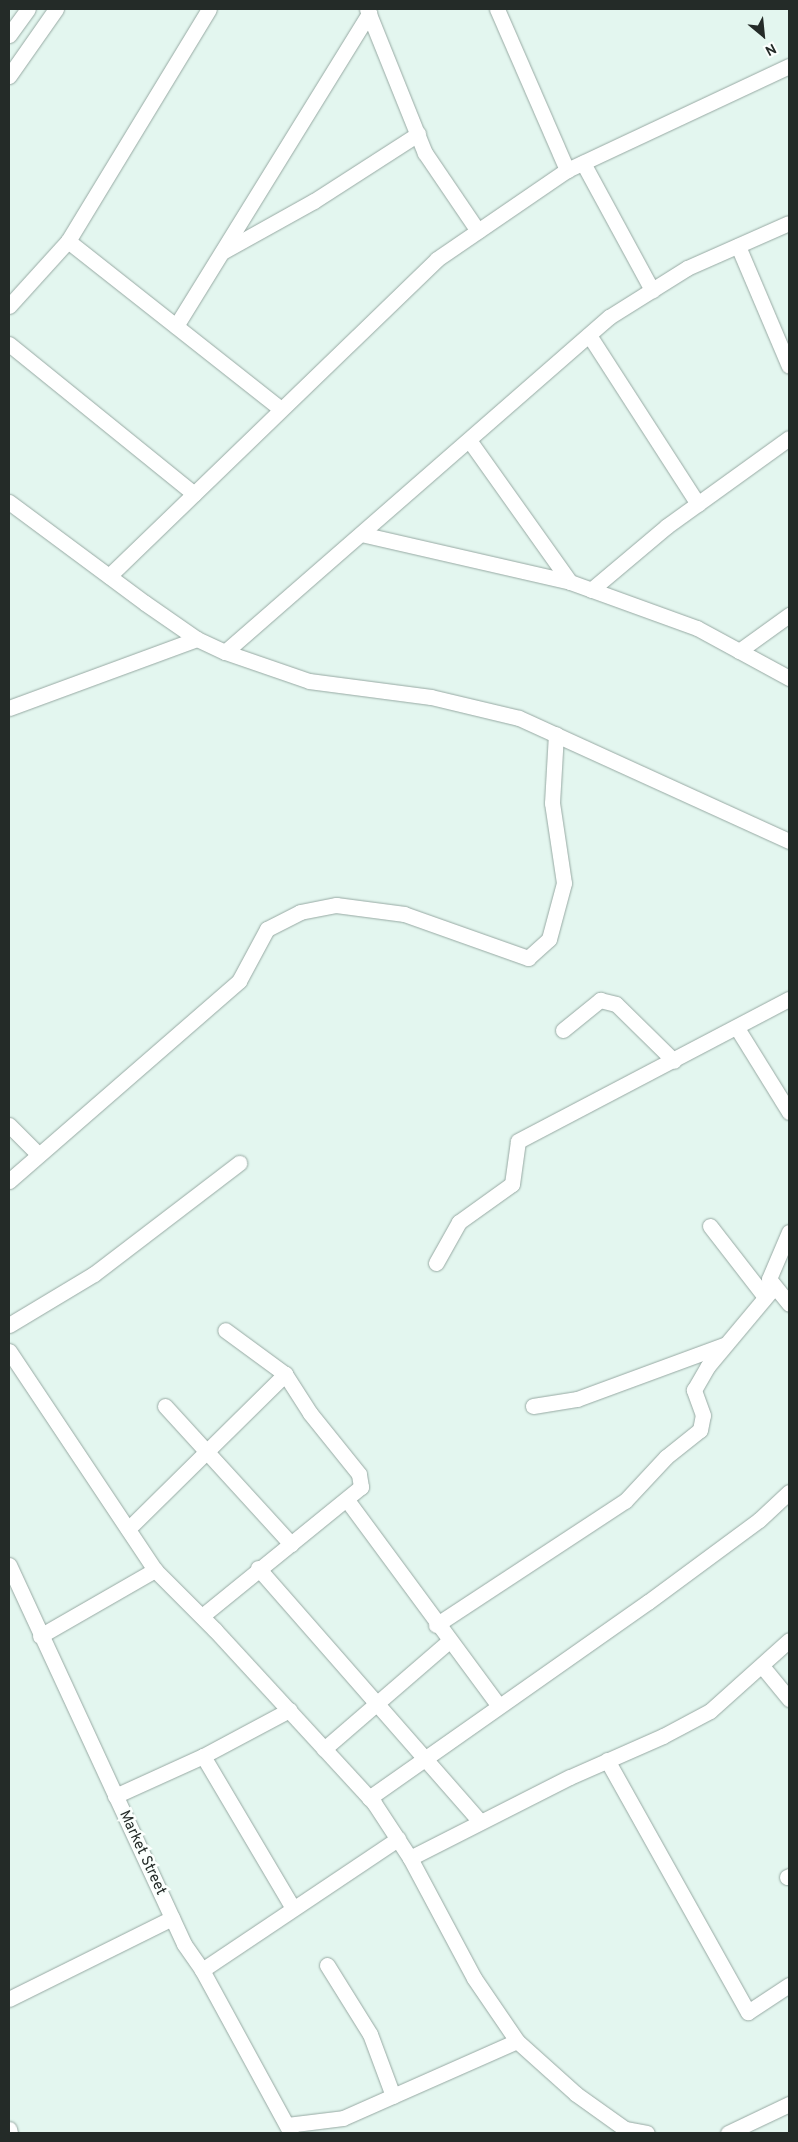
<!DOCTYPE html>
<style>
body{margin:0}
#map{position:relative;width:798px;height:2142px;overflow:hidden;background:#e3f6ef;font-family:Overpass,sans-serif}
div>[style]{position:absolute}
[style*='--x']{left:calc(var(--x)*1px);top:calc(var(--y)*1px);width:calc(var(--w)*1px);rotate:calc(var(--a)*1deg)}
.roads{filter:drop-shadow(0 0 1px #97a9a3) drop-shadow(0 0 1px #97a9a3)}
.minor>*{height:15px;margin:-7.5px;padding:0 7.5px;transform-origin:7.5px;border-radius:7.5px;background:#fff}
span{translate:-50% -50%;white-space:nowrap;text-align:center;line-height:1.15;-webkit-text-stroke:5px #fbfffd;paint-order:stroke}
.street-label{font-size:15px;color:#242b28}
.frame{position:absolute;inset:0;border:10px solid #242b28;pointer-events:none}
.north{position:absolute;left:738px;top:10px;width:50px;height:50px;-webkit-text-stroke:4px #fbfffd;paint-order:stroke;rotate:152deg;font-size:14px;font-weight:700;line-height:20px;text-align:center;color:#242b28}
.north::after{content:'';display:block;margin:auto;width:18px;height:22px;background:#242b28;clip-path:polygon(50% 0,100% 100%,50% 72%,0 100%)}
</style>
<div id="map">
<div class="roads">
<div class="minor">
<i style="--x:367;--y:9;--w:155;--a:68.1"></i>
<i style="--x:425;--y:153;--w:94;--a:55.8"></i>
<i style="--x:497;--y:9;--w:176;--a:66.5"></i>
<i style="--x:9;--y:35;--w:32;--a:-54"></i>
<i style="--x:9;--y:76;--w:82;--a:-55"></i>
<i style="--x:583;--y:163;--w:145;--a:61.5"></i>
<i style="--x:68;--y:241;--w:271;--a:38.3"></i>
<i style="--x:738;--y:246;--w:130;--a:67"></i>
<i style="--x:224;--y:251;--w:103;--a:-29.1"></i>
<i style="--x:314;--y:201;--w:124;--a:-32.8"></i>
<i style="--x:9;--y:306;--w:88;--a:-47.8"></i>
<i style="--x:68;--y:241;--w:271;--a:-58.7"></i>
<i style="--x:176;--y:326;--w:368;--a:-58.3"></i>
<i style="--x:589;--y:335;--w:201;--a:57.2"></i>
<i style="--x:9;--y:344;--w:238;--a:39"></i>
<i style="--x:469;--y:440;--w:174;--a:54.6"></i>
<i style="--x:9;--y:502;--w:169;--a:36.6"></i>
<i style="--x:145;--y:603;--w:63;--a:34.7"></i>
<i style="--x:197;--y:639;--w:31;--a:25"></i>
<i style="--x:225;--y:652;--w:89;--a:19"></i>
<i style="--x:309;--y:681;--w:123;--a:7.5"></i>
<i style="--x:431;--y:697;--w:90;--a:13.4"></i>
<i style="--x:519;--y:718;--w:297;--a:24.5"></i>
<i style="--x:361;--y:534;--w:214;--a:12.9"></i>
<i style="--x:570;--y:582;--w:135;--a:19.9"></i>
<i style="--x:697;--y:628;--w:105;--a:28.5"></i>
<i style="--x:109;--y:576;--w:456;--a:-44"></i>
<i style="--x:437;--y:259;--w:158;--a:-34.4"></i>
<i style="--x:567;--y:170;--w:245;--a:-25.1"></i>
<i style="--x:591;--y:590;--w:99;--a:-40.1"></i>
<i style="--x:667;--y:526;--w:150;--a:-35.8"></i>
<i style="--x:739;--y:651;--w:62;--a:-35.8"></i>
<i style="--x:225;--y:652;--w:510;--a:-41.1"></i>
<i style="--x:609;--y:317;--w:92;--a:-32.1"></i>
<i style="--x:687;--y:268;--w:111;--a:-23.8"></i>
<i style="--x:9;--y:708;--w:200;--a:-20.2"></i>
<i style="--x:737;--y:1028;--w:99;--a:58.2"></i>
<i style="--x:563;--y:1030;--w:48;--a:-39"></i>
<i style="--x:600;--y:1000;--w:16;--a:14"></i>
<i style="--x:616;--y:1004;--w:81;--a:44.5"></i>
<i style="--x:9;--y:1125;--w:41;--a:45"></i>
<i style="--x:9;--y:1181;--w:305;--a:-41"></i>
<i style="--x:239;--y:981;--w:59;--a:-61.7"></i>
<i style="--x:267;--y:929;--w:37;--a:-27"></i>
<i style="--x:300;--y:912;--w:37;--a:-11"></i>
<i style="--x:336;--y:905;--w:69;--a:7.5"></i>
<i style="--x:404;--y:914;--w:132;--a:19.5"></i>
<i style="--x:528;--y:958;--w:28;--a:-42"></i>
<i style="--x:549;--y:939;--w:58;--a:-75"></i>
<i style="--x:564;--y:883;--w:81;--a:-98.5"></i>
<i style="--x:552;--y:803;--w:69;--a:-86.7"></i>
<i style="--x:710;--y:1226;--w:90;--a:52.2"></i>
<i style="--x:789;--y:1232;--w:51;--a:113.1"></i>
<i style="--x:769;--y:1279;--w:32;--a:51"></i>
<i style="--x:436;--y:1263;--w:47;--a:-60.7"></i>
<i style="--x:459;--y:1222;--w:65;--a:-35.6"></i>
<i style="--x:512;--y:1184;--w:43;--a:-82.1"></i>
<i style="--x:518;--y:1141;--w:306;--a:-27.7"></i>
<i style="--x:9;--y:1325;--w:99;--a:-31"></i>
<i style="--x:94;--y:1274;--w:183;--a:-37.4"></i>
<i style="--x:9;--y:1351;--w:263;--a:56.3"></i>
<i style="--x:155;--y:1570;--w:85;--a:45"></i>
<i style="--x:215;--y:1630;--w:235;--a:47.4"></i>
<i style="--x:374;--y:1803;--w:66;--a:56.8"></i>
<i style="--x:410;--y:1858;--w:136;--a:61.9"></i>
<i style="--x:474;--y:1978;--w:76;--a:55.7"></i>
<i style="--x:517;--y:2041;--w:79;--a:41.9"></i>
<i style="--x:576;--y:2094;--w:60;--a:35.5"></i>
<i style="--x:625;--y:2129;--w:22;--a:10"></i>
<i style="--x:165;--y:1406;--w:187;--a:47.6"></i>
<i style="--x:533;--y:1406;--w:45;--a:-9"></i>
<i style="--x:577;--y:1399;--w:157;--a:-20.2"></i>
<i style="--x:347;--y:1500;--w:256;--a:53.6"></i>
<i style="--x:128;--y:1529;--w:221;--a:-44.6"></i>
<i style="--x:9;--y:1565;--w:417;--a:65.2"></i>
<i style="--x:184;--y:1944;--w:32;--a:55"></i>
<i style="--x:202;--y:1970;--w:186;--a:61.4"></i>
<i style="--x:258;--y:1568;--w:337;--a:48.8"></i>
<i style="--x:202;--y:1616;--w:205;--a:-39.1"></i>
<i style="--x:361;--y:1487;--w:13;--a:-99"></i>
<i style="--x:359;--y:1474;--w:78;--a:-128.8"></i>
<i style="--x:310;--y:1413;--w:46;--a:-122.7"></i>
<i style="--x:285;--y:1374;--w:74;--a:-143.7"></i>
<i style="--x:436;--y:1625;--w:226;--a:-33.3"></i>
<i style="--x:625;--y:1501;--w:60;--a:-47"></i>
<i style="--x:666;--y:1457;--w:43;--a:-38.5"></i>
<i style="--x:700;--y:1430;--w:15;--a:-79"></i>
<i style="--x:703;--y:1415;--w:27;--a:-110"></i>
<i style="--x:694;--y:1390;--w:28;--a:-60"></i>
<i style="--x:708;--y:1366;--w:103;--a:-50.1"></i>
<i style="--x:40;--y:1636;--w:133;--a:-29.9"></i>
<i style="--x:762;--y:1666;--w:43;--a:50.7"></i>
<i style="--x:324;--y:1749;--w:164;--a:-40.8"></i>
<i style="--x:203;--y:1756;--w:177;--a:59.4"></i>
<i style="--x:607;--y:1760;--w:289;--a:60.8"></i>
<i style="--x:748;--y:2012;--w:49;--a:-33.4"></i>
<i style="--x:115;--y:1796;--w:97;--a:-24.4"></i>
<i style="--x:203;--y:1756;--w:98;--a:-28.1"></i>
<i style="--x:369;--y:1798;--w:341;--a:-35.1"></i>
<i style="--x:648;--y:1602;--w:138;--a:-36.5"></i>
<i style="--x:759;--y:1520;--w:41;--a:-43"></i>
<i style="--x:410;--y:1858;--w:179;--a:-26.9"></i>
<i style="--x:570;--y:1777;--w:102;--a:-23.8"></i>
<i style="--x:663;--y:1736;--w:53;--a:-28"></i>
<i style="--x:710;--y:1711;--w:106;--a:-41.9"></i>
<i style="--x:787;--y:1877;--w:2;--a:-27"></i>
<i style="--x:327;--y:1965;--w:81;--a:58.1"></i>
<i style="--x:370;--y:2034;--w:66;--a:69.6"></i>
<i style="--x:202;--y:1970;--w:236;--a:-33.8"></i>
<i style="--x:9;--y:1999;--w:182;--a:-26.4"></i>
<i style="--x:287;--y:2125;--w:56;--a:-7.1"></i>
<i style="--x:343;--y:2118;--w:190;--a:-23.9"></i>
<i style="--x:9;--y:2129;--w:4;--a:76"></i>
<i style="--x:728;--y:2133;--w:68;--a:-25.4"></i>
</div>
</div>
<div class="street-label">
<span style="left:142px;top:1853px;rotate:65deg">Market Street</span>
</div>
<div class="frame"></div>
<div class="north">N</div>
</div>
